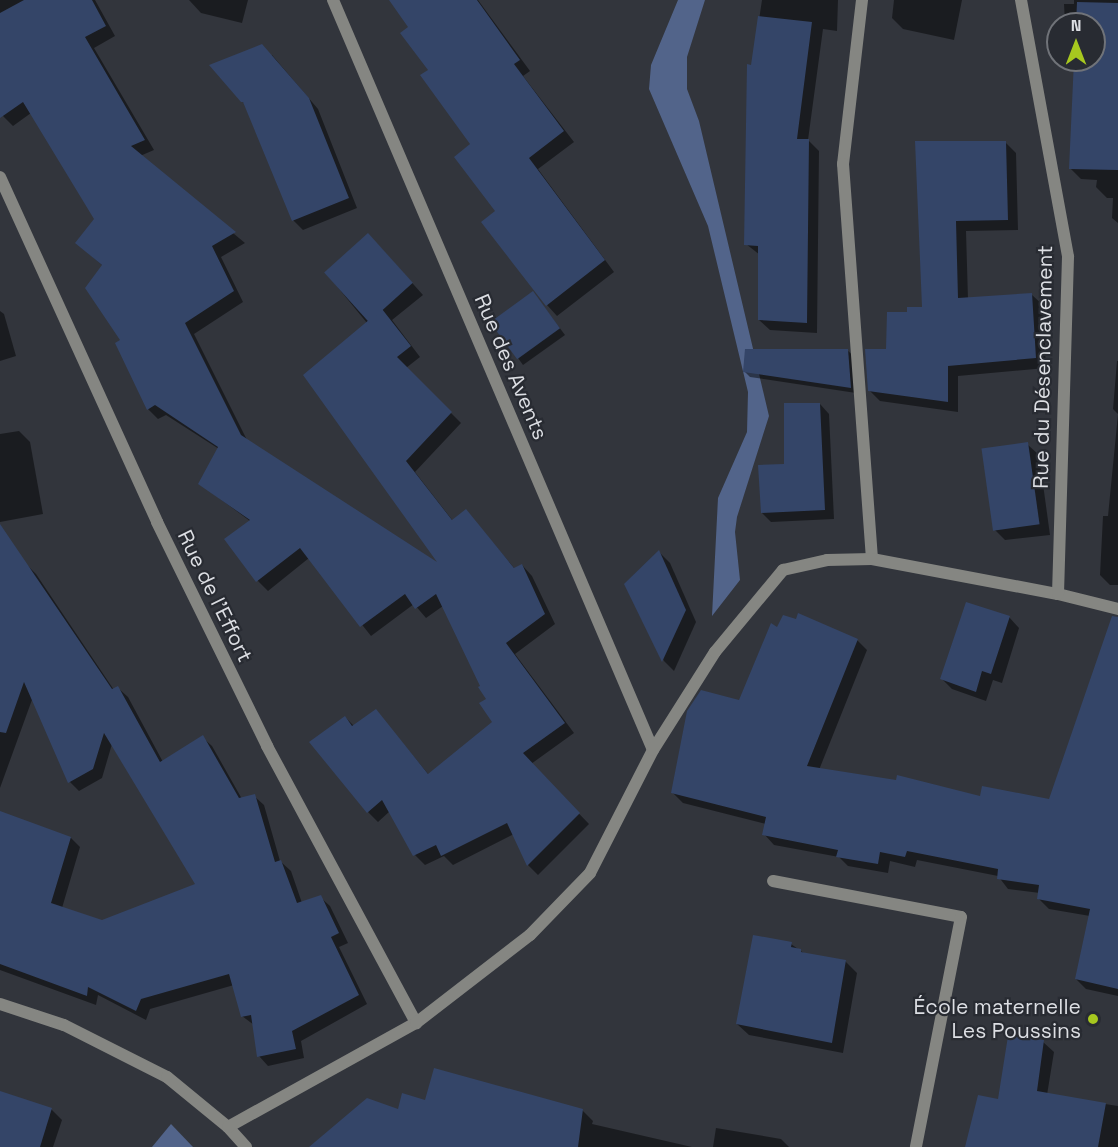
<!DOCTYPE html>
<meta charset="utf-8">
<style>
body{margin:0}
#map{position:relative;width:1118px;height:1147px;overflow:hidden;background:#32353c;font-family:"Space Grotesk",sans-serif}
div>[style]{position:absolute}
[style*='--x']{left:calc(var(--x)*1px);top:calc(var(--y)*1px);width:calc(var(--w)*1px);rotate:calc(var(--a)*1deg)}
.water>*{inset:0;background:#52648a}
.shadow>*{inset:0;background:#0007}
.building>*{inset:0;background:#344568;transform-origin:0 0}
.street>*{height:12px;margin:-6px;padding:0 6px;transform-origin:6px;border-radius:6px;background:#858682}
.dots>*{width:16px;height:16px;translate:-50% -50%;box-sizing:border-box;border:3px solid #282b32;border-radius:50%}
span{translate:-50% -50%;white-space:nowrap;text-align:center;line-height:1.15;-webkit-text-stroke:4.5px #282b32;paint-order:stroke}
.street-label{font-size:21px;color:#dcdee3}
.poi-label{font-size:21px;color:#dcdee3}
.right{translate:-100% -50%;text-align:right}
.north{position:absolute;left:1046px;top:12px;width:60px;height:60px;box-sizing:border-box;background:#282b32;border:2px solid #707379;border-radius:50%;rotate:0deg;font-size:16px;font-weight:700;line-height:24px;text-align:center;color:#dcdee3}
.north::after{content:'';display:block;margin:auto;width:21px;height:27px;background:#a7c81f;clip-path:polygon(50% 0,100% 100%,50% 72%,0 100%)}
</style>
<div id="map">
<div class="water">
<i style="clip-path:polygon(678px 0,705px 0,687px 57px,687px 89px,699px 121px,769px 416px,737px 517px,735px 532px,740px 580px,712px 616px,718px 498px,747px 432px,748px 392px,708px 226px,649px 89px,651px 65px)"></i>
<i style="clip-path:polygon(171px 1124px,193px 1147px,152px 1147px)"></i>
</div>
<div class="shadow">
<i style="clip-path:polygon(0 0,95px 0,115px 36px,94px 48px,154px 150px,140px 156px,245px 243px,221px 257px,243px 302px,194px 334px,248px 442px,442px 567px,305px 375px,367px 323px,326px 273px,380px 247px,423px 295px,392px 320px,420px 357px,406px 368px,461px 423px,415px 472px,453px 521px,466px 511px,515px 569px,522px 565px,532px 576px,555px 624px,515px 654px,574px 733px,531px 764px,589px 824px,538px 875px,528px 865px,514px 834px,453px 865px,444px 856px,425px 865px,415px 855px,390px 811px,378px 822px,368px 812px,345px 717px,354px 726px,376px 711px,429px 775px,494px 722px,482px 686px,443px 606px,426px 618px,414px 604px,371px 636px,309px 558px,268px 591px,258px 581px,250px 521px,200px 484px,219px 449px,166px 415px,158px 419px,148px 409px,117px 344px,122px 340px,103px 266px,87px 252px,98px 217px,31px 113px,13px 126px,3px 116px,0 108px)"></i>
<i style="clip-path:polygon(189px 0,248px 0,242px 23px,201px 13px)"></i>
<i style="clip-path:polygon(391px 0,478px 0,530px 71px,523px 76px,574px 142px,538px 169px,614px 272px,557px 316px,547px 305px,497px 212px,472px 144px,430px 70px,410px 27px)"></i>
<i style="clip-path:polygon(762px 0,838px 0,837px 31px,823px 29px,808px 140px,819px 151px,817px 333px,770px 330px,759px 320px,760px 255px,746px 244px,752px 66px)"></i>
<i style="clip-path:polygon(894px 0,962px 0,954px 40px,903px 29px,892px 18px)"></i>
<i style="clip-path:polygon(1074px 0,1118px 0,1118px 223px,1112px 218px,1113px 198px,1107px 198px,1096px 187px,1097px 180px,1081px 179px,1070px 168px,1075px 60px,1094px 60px,1094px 24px,1065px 24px,1064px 4px,1074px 4px)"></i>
<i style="clip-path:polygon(272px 55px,318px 109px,357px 208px,303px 230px,293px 220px,247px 106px,242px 101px)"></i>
<i style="clip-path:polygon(1005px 142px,1016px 153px,1018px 230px,966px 231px,968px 299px,1032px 295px,1043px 305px,1046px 368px,958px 376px,958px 412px,880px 401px,869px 390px,908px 314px,923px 308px,916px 143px)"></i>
<i style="clip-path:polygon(538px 299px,565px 335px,523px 365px,492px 322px)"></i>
<i style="clip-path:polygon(0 311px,4px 314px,16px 356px,0 361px)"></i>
<i style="clip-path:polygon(848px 351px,854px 356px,856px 393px,750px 377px,745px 372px)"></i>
<i style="clip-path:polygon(1117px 361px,1118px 361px,1118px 585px,1110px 585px,1100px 575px,1103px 516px,1108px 516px,1118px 414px,1113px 409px)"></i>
<i style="clip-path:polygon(820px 404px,829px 414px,834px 519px,771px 522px,762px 513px)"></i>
<i style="clip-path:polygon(19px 431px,30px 442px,43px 514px,0 522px,0 434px)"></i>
<i style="clip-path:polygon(1027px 444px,1039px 455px,1050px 535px,1005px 540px,994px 529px)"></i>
<i style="clip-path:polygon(659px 552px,670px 563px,696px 622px,674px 671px,664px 661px,626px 584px)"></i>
<i style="clip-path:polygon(26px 564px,36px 574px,114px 690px,118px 688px,128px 697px,163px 762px,202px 737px,212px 746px,242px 799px,254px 796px,264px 805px,280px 861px,291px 871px,302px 903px,320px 897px,330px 906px,348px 943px,339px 947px,367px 1004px,301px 1041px,304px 1058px,268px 1066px,259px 1056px,254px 1025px,242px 1016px,234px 985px,150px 1009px,146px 1020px,98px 995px,96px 1005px,0 970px,0 813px,71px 838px,80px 847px,62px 908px,102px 921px,197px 885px,112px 744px,102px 778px,79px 791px,70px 782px,33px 697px,0 788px,0 582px)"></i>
<i style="clip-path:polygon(1009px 617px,1019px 628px,1002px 683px,993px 680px,986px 701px,952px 689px,941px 678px)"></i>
<i style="clip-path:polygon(1118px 618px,1118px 996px,1086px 989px,1076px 979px,1090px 916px,1049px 909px,1039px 899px,1040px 893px,1008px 889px,998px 876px,917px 860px,915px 867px,890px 861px,888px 873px,848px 866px,839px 857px,774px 845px,764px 834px,766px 824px,683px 803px,673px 793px,740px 702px,778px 629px,857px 640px,867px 650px,819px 770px,981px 797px,1050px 801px)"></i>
<i style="clip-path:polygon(791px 944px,805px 954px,845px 961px,857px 973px,843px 1053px,749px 1035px,737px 1024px)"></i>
<i style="clip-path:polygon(1043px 1042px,1054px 1052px,1047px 1095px,1118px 1106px,1118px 1147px,966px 1147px)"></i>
<i style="clip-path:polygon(0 1092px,51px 1109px,62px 1120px,53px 1147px,0 1147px)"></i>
<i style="clip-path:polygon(426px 1102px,582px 1110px,593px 1121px,592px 1124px,692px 1147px,311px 1147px)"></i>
<i style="clip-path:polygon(716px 1128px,781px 1139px,789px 1147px,713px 1147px)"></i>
</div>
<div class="building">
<i style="clip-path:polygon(24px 0,92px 0,106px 26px,85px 37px,145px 140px,131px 146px,236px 232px,212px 246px,234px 291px,185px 323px,241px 435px,437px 562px,303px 375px,382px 309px,411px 346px,397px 357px,452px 412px,406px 461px,452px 520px,466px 509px,514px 568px,522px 564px,545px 614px,506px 643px,565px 723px,523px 753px,580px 813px,527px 866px,507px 823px,441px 856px,436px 845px,413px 856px,382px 800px,367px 813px,309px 742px,345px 716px,352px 726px,376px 709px,428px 774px,492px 722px,479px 703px,486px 699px,478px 687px,480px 686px,436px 594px,415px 609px,405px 594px,360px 627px,300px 548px,256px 582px,224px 539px,250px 520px,198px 484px,218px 447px,155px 405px,147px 410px,115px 343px,120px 340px,85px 288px,102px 265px,75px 243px,94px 219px,23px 102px,0 118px,0 13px)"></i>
<i style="clip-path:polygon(389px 0,477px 0,520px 60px,514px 64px,564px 131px,529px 158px,605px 260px,546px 306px,481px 222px,495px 211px,454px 157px,470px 144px,420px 75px,428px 70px,400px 33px,408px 27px)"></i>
<i style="clip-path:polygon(1077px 2px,1118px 3px,1118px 170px,1069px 169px,1074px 60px,1094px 60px,1094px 24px,1076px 24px)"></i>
<i style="clip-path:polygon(758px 16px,812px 22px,797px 139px,809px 139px,807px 323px,758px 320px,758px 246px,744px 245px,747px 64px,751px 65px)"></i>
<i style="clip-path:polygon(262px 44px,309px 98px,349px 198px,292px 221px,243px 102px,241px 102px,209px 65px)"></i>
<i style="clip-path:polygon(915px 141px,1006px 141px,1008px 220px,956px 221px,958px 298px,1032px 293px,1036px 358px,948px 366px,948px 402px,868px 391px,865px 349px,886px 349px,887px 312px,907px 312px,907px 307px,922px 307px)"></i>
<i style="left:368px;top:233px;width:67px;height:59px;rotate:48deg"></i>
<i style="left:533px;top:291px;width:46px;height:53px;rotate:54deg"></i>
<i style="clip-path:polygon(745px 349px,848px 349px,851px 388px,743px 372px)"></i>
<i style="clip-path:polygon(784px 403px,820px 403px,825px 510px,761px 513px,758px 465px,784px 464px)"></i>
<i style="left:1028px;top:442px;width:83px;height:47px;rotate:82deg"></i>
<i style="clip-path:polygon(0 524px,112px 689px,118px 686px,160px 762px,203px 735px,239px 798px,255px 794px,275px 862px,281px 860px,297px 903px,321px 895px,339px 933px,331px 937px,359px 995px,292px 1031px,296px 1049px,257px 1057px,251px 1015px,241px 1017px,229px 974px,141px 999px,136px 1011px,88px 987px,87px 996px,0 964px,0 811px,71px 837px,51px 903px,102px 920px,195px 884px,104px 733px,93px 769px,68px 783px,24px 682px,6px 733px,0 732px)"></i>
<i style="clip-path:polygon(659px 550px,686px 610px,662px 662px,624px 584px)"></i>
<i style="clip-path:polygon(966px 602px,1010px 616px,991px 674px,982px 671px,976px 692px,940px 679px)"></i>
<i style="clip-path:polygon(798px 613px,858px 639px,807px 766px,896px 780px,897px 775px,980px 796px,982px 786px,1049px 799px,1112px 616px,1118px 617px,1118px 989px,1075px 979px,1090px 909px,1037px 899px,1039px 885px,997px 879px,998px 869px,907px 851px,905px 857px,880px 852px,878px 864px,836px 857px,838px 850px,762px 835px,766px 817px,671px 793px,687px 711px,701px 690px,739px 700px,771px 623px,777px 627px,783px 615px,796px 619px)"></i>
<i style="clip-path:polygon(753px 935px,792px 942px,791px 947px,801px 949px,801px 952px,846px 960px,832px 1043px,736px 1024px)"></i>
<i style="clip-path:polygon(1008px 1036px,1044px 1040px,1037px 1091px,1106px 1103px,1098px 1147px,965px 1147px,978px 1095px,998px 1099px)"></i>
<i style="clip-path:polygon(434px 1068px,583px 1109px,578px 1147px,309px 1147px,367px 1098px,398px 1109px,402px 1093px,425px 1100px)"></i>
<i style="clip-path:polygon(0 1091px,52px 1108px,40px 1147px,0 1147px)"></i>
</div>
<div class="street">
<i style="--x:333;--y:0;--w:815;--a:66.89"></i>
<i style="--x:862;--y:0;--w:165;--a:96.6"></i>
<i style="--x:843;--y:164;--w:396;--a:85.8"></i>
<i style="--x:872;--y:559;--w:189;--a:10.7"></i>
<i style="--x:1058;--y:594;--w:62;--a:14"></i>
<i style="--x:1021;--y:0;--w:261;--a:79.6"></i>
<i style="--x:1068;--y:257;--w:337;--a:91.7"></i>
<i style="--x:0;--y:177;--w:379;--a:65.5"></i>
<i style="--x:157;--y:522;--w:250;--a:63.8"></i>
<i style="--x:267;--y:746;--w:315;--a:61.7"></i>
<i style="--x:773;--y:881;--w:191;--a:10.8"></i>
<i style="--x:961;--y:917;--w:234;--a:101.1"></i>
<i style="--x:0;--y:1004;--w:67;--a:18.2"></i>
<i style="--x:64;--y:1025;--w:115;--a:26.8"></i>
<i style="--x:167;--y:1077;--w:79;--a:39.3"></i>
<i style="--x:228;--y:1127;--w:27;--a:48"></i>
<i style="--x:228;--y:1127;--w:215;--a:-29"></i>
<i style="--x:416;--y:1023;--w:144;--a:-37.7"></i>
<i style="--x:530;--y:935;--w:86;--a:-45.9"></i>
<i style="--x:590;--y:873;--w:138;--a:-62.9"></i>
<i style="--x:653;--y:750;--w:116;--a:-57.7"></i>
<i style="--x:715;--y:652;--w:107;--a:-50.3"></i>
<i style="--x:783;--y:570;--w:45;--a:-12.8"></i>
<i style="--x:827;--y:560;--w:45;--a:-1.3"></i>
</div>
<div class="dots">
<i style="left:1093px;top:1019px;background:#a7c81f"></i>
</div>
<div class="street-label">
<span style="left:511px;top:367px;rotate:67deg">Rue des Avents</span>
<span style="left:1043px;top:367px;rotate:-89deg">Rue du Désenclavement</span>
<span style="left:215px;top:596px;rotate:64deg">Rue de l'Effort</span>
</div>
<div class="poi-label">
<span class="right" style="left:1081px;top:1019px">École maternelle<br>Les Poussins</span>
</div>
<div class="north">N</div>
</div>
